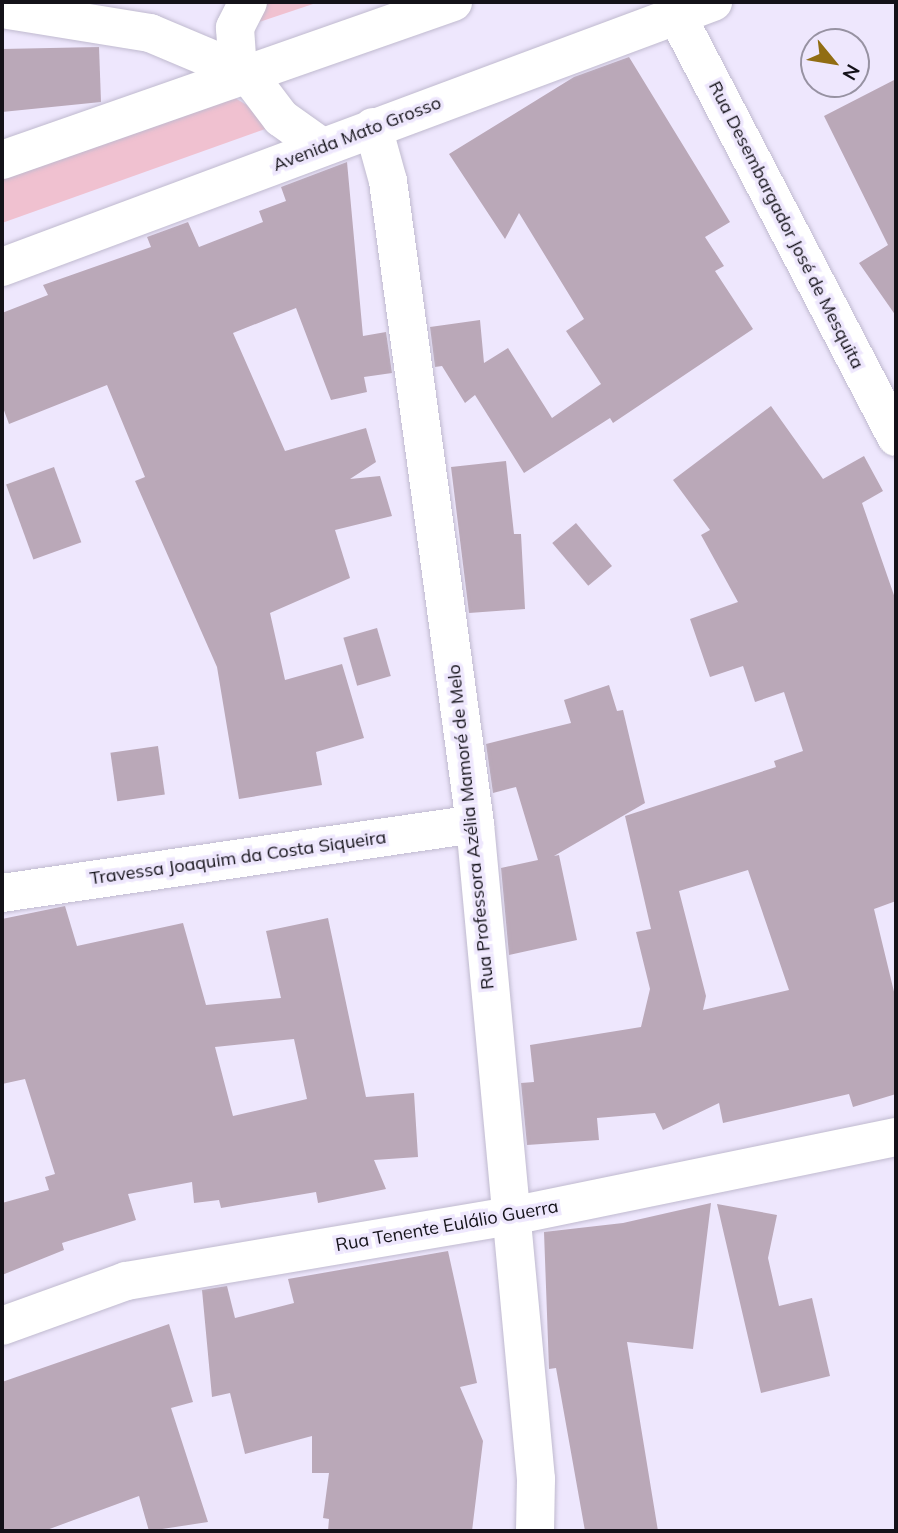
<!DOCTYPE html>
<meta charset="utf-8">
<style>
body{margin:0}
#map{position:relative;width:898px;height:1533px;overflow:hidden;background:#eee7fd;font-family:Mulish,sans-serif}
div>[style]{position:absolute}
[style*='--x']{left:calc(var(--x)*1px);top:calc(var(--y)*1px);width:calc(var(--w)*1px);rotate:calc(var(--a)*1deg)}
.green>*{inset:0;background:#f0c1d0}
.building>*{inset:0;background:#baa8b8;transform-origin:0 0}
.roads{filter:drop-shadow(0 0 2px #c0bacf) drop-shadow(0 0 2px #c0bacf)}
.street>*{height:38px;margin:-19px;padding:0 19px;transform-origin:19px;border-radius:19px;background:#fff}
.secondary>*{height:38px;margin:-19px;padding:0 19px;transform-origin:19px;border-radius:19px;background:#fff}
span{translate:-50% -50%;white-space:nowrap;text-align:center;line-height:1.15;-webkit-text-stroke:7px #eee7fd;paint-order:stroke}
.street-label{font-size:18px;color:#141219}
.frame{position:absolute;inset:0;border:4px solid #141219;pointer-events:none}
.north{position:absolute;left:800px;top:28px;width:70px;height:70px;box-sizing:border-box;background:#eee7fd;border:2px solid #9792a2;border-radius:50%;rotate:120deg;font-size:19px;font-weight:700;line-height:28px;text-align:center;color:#141219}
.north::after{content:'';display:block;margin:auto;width:24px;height:32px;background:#916d13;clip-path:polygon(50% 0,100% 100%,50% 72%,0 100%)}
</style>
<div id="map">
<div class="green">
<i style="clip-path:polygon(265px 2px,319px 2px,253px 24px)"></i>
<i style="clip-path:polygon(235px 98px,279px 124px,2px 223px,2px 178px)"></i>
</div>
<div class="building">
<i style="clip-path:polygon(99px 47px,101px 102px,2px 112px,2px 49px)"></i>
<i style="clip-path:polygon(629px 57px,730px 222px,705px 237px,724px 266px,715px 271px,753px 329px,613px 423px,610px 418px,524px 473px,475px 395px,465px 403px,442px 366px,435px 367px,430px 327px,480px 320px,484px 363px,508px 348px,552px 418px,601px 384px,566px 331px,584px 319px,519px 213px,505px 239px,449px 154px,574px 77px)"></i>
<i style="clip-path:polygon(896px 79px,896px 316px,859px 263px,888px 245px,824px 116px)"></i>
<i style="clip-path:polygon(347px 162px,363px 336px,386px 332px,392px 373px,364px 377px,367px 392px,331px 400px,296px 308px,233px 333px,285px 451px,366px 428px,376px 462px,350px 479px,380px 476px,392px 516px,335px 530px,350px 578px,270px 613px,285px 680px,342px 664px,364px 738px,316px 752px,322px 785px,239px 799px,217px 667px,135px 481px,145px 477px,107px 385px,9px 424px,2px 405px,2px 313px,48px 295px,43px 285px,151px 247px,147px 237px,188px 222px,199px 247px,263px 222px,259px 211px,286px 201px,281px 187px)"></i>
<i style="clip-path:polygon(evenodd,771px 406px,823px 479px,864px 456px,883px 491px,862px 503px,896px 601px,896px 901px,874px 909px,896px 1000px,896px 1094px,853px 1107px,849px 1094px,723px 1123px,719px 1103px,663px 1130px,655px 1113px,597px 1118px,599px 1140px,527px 1145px,521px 1083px,534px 1082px,530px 1045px,641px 1027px,650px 989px,636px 932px,651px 929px,625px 816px,776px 767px,774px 761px,803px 751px,784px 692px,755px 702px,743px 666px,710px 677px,690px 619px,738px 602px,701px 535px,710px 530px,673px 480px,771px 406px,748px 870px,789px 990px,703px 1010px,706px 996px,679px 891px,748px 870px)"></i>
<i style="clip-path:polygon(506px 461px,514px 534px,521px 534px,525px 609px,469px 613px,451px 467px)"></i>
<i style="left:54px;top:467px;width:80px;height:51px;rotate:70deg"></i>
<i style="left:576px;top:523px;width:56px;height:31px;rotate:50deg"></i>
<i style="left:377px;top:628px;width:50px;height:35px;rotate:74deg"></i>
<i style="clip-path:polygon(609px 685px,617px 711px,623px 710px,645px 803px,554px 856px,559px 855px,577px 940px,509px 955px,501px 868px,538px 860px,516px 787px,493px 793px,486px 744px,571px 723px,564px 700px)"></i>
<i style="left:158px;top:746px;width:49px;height:48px;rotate:82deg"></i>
<i style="clip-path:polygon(evenodd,65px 906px,77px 946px,183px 923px,206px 1005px,281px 998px,266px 931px,328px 918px,366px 1097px,414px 1093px,418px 1157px,374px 1160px,386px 1189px,318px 1203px,316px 1192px,221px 1208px,219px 1200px,194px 1203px,192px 1182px,128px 1194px,136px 1220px,62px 1243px,64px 1250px,2px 1275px,2px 1203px,49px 1190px,45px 1177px,55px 1174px,25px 1079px,2px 1084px,2px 919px,65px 906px,294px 1039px,307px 1099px,233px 1116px,215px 1047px,294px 1039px)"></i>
<i style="clip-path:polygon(711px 1203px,693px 1349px,627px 1342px,658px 1531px,585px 1531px,556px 1368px,549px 1369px,544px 1232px,623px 1223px)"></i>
<i style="clip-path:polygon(717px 1204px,777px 1215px,768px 1258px,779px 1306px,812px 1298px,830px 1376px,761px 1393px)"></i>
<i style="clip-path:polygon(448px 1251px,477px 1383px,460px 1387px,483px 1441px,472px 1531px,328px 1531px,329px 1519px,323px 1518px,329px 1473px,312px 1473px,312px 1436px,245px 1454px,230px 1393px,212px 1397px,202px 1290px,227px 1286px,235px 1318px,294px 1303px,288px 1279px)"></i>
<i style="clip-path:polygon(169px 1324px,193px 1402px,171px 1408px,208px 1522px,149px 1531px,139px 1496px,44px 1531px,2px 1531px,2px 1382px)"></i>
</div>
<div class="roads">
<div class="street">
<i style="--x:2;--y:9;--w:150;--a:9.2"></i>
<i style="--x:150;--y:33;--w:103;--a:22.8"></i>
<i style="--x:676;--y:14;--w:477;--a:62.5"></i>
<i style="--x:373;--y:127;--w:56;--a:74.5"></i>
<i style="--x:388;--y:181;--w:649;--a:82.29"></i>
<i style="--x:475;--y:824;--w:658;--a:84.68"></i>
<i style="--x:536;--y:1479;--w:52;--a:91.1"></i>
<i style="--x:2;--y:893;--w:478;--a:-8.3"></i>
</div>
<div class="secondary">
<i style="--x:248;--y:2;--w:29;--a:117"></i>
<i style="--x:235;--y:28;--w:32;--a:86"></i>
<i style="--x:237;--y:60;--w:73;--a:52.8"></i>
<i style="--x:281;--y:118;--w:50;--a:35.3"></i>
<i style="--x:2;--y:160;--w:478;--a:-19.3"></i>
<i style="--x:2;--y:267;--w:759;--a:-20.44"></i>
<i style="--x:2;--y:1326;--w:132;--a:-19.9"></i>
<i style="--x:126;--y:1281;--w:390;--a:-9.6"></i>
<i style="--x:511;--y:1216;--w:393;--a:-11.6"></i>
</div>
</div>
<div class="street-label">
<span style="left:357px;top:134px;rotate:-21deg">Avenida Mato Grosso</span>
<span style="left:786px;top:225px;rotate:63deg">Rua Desembargador José de Mesquita</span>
<span style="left:471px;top:827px;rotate:-96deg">Rua Professora Azélia Mamoré de Melo</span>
<span style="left:238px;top:858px;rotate:-8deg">Travessa Joaquim da Costa Siqueira</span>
<span style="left:447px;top:1226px;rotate:-10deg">Rua Tenente Eulálio Guerra</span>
</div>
<div class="frame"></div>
<div class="north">N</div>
</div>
